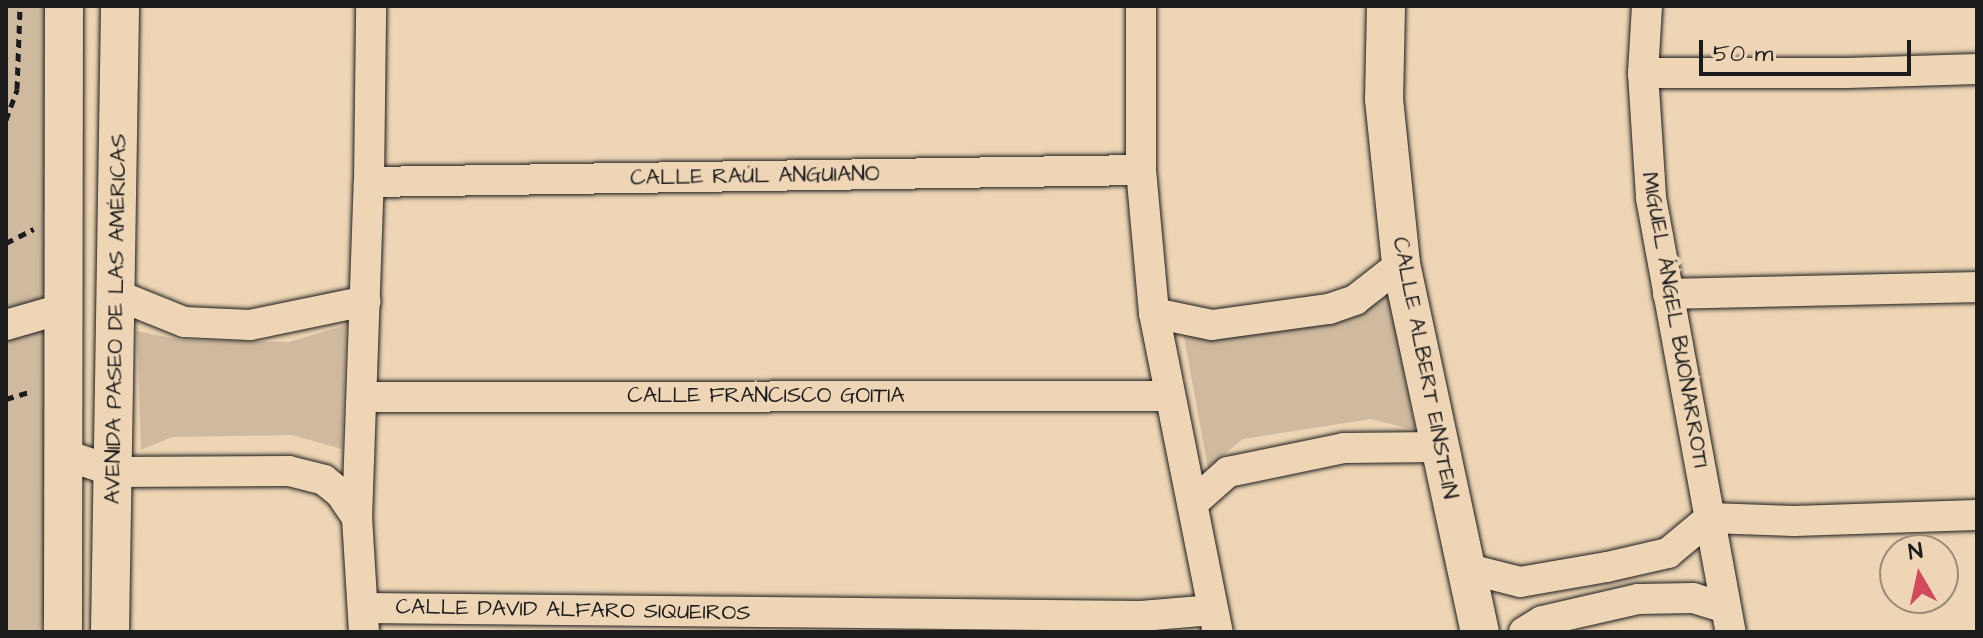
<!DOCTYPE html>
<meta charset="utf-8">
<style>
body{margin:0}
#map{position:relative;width:1983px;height:638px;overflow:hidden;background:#edd5b5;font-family:"Architects Daughter",sans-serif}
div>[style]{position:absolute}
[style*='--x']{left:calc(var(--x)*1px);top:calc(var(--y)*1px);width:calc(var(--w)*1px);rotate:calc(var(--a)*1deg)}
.green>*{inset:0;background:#cfba9f;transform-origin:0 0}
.path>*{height:5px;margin-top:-2.5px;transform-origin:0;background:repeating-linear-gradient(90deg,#1c1c1c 0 8px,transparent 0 14px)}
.roads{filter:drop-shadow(0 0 2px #1c1c1c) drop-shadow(0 0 2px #1c1c1c)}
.minor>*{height:30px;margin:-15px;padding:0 15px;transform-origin:15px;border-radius:15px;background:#edd5b5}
.tertiary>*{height:38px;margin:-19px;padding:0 19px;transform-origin:19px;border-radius:19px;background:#edd5b5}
span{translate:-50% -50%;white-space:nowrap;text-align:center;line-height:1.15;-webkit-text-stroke:8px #edd5b5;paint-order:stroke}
.street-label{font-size:22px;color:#1c1c1c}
.frame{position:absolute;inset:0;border:8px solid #1c1c1c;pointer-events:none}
.north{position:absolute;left:1879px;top:534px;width:80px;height:80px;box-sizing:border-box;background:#edd5b5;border:2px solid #998b78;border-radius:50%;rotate:351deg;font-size:22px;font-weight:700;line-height:32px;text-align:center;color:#1c1c1c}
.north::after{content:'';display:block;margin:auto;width:28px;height:36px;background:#d1495b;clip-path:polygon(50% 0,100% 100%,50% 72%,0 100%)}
.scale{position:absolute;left:1699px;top:40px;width:212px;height:36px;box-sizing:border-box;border:4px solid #1c1c1c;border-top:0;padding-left:10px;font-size:24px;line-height:28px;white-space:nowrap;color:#1c1c1c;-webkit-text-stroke:6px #edd5b5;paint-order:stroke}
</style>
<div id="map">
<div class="green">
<i style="left:6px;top:6px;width:64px;height:313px"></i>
<i style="clip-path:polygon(1389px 295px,1415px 430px,1371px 419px,1243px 439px,1208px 468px,1183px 332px,1351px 316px)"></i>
<i style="clip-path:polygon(58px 322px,61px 508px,41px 632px,6px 632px,6px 340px)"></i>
<i style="clip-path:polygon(346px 325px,342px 449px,292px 435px,172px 437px,141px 450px,137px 331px,181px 340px,289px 342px)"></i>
</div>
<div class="path">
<i style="--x:6;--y:120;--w:33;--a:-70"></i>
<i style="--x:17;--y:89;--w:83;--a:-87.9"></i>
<i style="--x:6;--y:243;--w:31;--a:-27"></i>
<i style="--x:6;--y:399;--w:27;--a:-17"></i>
</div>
<div class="roads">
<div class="minor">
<i style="--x:1141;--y:6;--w:164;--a:90"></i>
<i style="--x:1141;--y:170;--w:144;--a:84.8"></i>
<i style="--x:1154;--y:313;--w:325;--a:78.7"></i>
<i style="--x:1647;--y:6;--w:67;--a:93.4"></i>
<i style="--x:1643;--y:73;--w:125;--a:86.3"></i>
<i style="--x:1651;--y:198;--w:441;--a:79.6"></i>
<i style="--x:1643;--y:73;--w:204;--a:0"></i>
<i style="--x:1847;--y:73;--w:130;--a:-1.8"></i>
<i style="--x:369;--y:182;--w:772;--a:-0.89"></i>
<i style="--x:1668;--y:294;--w:309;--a:-1.3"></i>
<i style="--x:117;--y:295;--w:72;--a:21.9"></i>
<i style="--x:184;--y:322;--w:66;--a:2.6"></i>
<i style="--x:250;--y:325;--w:118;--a:-11.7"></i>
<i style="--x:1154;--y:313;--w:59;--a:11.7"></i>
<i style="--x:1212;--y:325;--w:118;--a:-7.8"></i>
<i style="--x:1329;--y:309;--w:28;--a:-19"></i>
<i style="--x:1355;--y:300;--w:58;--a:-38"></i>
<i style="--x:6;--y:325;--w:61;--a:-16.1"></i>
<i style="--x:363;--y:397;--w:806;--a:-0.07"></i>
<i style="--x:63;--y:454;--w:55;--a:19.1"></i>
<i style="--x:115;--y:472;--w:174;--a:-0.3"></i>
<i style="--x:289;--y:471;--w:36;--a:14"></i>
<i style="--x:324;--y:480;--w:22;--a:39"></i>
<i style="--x:341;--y:494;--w:29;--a:56"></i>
<i style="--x:1193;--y:503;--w:47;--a:-41.5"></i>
<i style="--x:1228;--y:472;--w:118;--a:-11.7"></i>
<i style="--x:1344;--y:448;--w:94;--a:-0.6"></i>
<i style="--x:1465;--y:568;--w:57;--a:14.3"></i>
<i style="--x:1520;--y:582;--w:88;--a:-9.8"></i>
<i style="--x:1607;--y:567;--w:63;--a:-12.9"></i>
<i style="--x:1668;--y:553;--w:55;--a:-39.8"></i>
<i style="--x:1710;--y:518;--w:84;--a:2"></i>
<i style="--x:1794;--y:521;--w:183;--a:-1.9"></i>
<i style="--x:364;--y:608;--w:777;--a:0.59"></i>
<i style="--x:1141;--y:616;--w:72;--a:-4.8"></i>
<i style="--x:364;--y:632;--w:114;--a:-93.5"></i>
<i style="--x:357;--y:518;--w:336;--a:-88"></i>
<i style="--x:369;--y:182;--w:176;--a:-89.3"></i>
<i style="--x:1524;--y:632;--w:21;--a:-31"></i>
<i style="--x:1542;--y:621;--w:98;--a:-12.9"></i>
<i style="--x:1638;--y:599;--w:55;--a:-1"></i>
<i style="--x:1693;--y:598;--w:34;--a:17"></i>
</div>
<div class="tertiary">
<i style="--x:1386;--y:6;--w:93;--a:91.2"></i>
<i style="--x:1384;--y:99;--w:166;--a:84.1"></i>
<i style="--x:1401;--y:264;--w:376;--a:77.9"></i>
<i style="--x:63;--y:632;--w:626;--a:-89.91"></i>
<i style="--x:110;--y:632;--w:626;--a:-89.08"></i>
</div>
</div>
<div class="street-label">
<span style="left:755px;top:176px;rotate:-1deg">CALLE RAÚL ANGUIANO</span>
<span style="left:116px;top:319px;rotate:-89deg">AVENIDA PASEO DE LAS AMÉRICAS</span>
<span style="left:1675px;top:320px;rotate:80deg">MIGUEL ÁNGEL BUONARROTI</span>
<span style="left:1425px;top:368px;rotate:79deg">CALLE ALBERT EINSTEIN</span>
<span style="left:766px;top:396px">CALLE FRANCISCO GOITIA</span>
<span style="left:573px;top:610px;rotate:1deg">CALLE DAVID ALFARO SIQUEIROS</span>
</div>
<div class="frame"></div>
<div class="north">N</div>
<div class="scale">50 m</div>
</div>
